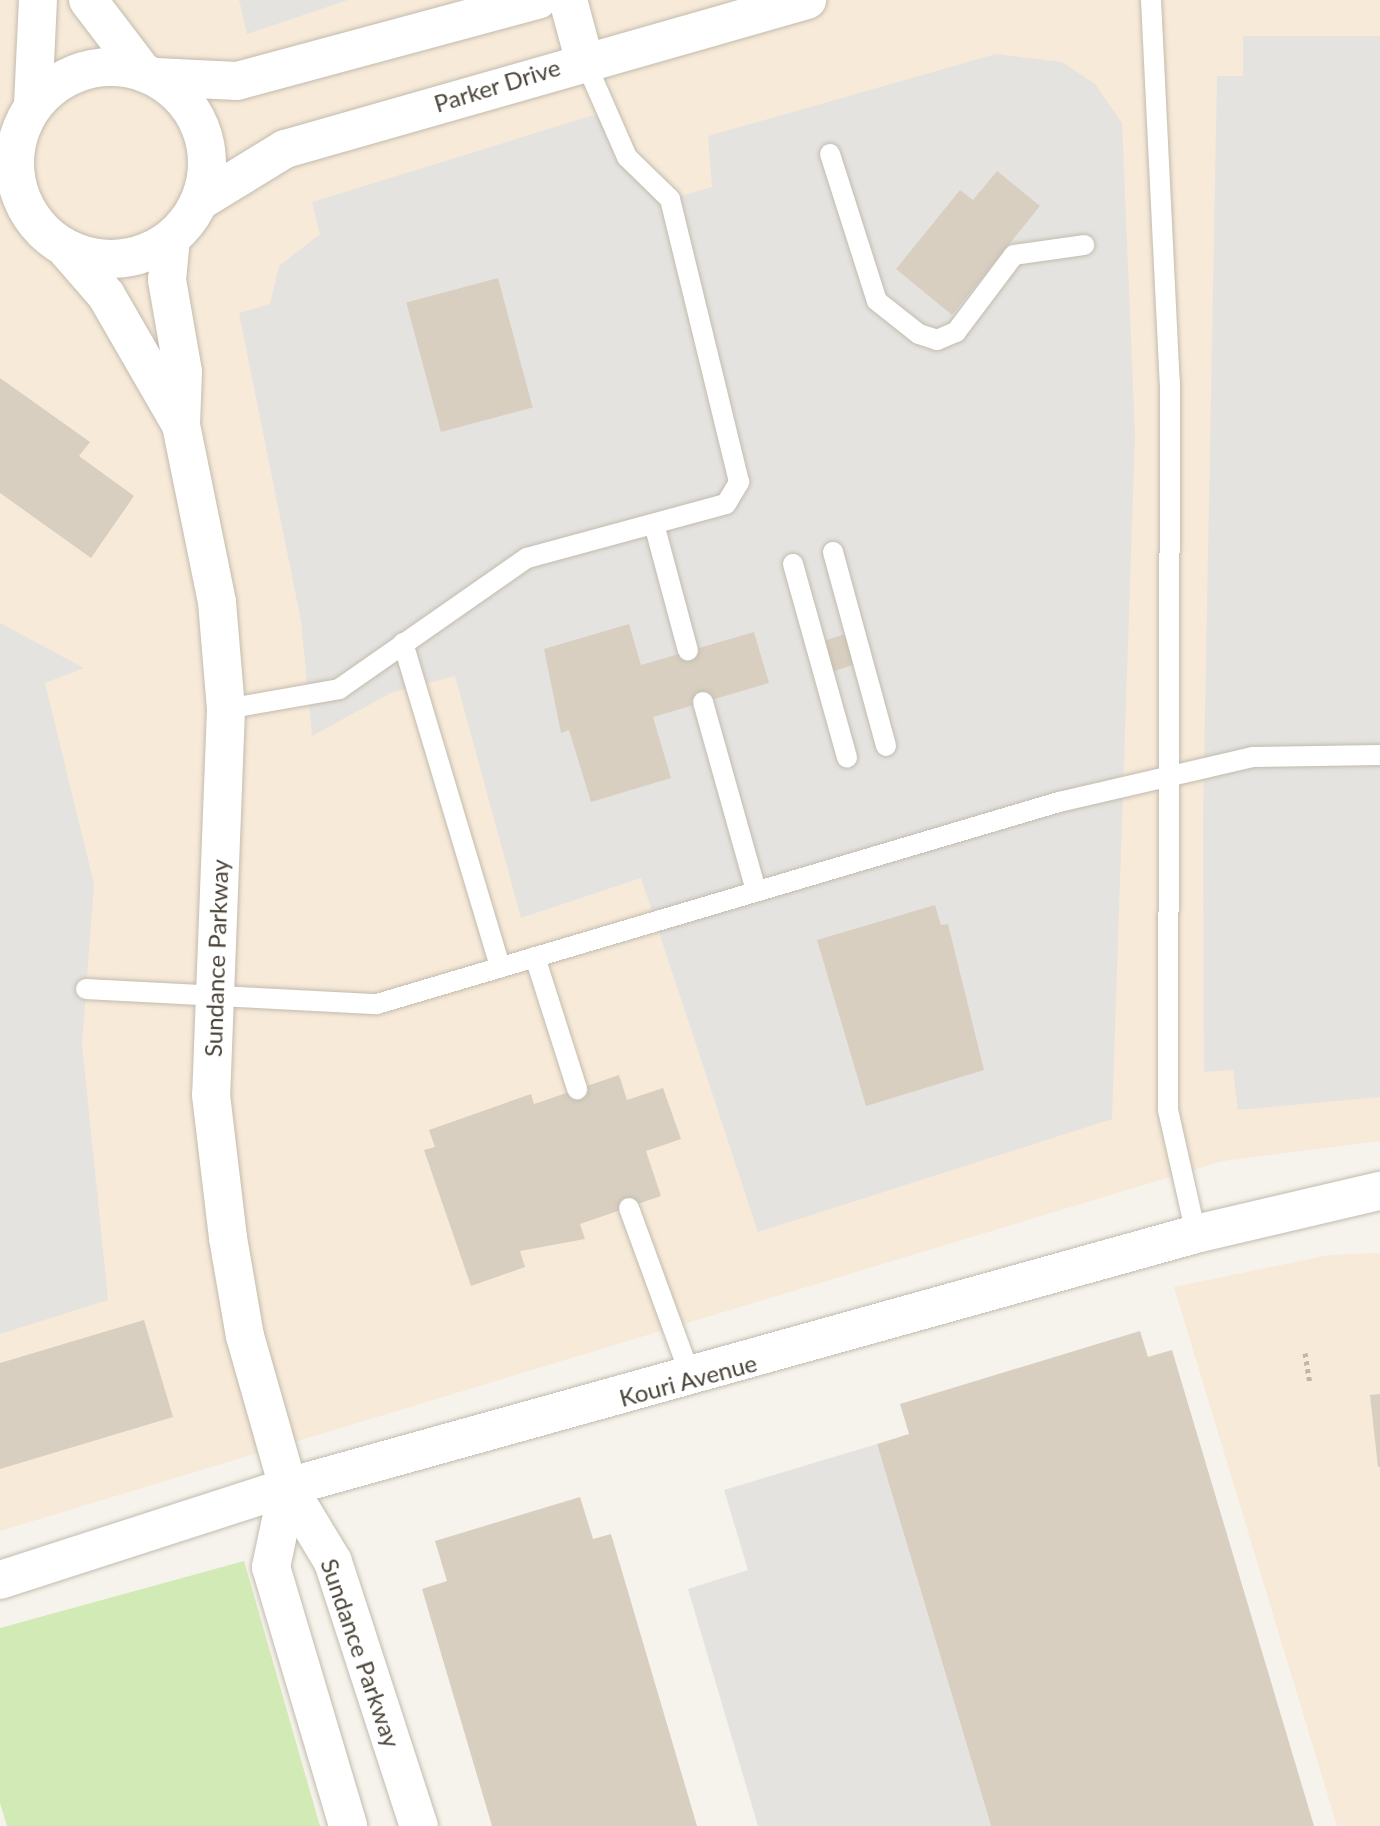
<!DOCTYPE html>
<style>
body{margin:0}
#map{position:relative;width:1380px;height:1826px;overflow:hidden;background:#f6f3ec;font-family:Lato,sans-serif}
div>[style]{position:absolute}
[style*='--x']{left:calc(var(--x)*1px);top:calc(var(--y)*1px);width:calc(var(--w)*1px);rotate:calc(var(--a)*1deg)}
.commercial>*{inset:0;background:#f7ead8}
.green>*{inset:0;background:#d2eab5}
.parking>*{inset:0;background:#e5e3e0}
.building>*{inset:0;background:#d8cfc1;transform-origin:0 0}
.path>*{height:5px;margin-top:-2.5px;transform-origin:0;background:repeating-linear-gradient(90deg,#c4b79f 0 4px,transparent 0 8px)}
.roads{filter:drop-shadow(0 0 2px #c2bbae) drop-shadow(0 0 2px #c2bbae)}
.service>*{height:20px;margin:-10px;padding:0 10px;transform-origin:10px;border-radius:10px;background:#fff}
.minor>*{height:38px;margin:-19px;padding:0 19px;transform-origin:19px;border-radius:19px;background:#fff}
.minor>.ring{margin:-19px;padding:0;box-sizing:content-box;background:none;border:38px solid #fff;border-radius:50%}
span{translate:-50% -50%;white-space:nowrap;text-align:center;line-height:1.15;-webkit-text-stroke:7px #fff;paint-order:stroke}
.street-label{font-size:24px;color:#4b4439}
</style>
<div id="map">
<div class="commercial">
<i style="clip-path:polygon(0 0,1380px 0,1380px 1141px,1223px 1161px,0 1531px)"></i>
<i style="clip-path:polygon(1380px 1253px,1380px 1826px,1337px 1826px,1174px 1287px,1329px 1255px)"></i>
</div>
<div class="green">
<i style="clip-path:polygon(244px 1561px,320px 1826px,7px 1826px,0 1803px,0 1628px)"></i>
</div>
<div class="parking">
<i style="clip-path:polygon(239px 0,348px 0,247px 34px)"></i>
<i style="clip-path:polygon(1243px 36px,1380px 36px,1380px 1097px,1238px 1110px,1233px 1070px,1204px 1072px,1203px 819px,1217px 76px,1243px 76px)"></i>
<i style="clip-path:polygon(996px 54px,1062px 62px,1095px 84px,1122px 123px,1135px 435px,1112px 1119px,758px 1232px,641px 878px,521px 918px,455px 676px,391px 693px,312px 736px,301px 621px,239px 313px,270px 304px,279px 266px,320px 234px,312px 202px,607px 111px,627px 157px,670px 199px,712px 187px,708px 136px)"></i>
<i style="clip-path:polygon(0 623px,84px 668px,45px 683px,94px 884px,82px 1044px,108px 1300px,0 1334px)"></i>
<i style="clip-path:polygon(877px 1444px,991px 1826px,758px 1826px,688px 1589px,748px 1570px,724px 1490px)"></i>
</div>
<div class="building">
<i style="clip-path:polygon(997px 171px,1040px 206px,952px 315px,896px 269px,960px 190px,973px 200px)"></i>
<i style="left:498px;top:278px;width:134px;height:95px;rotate:75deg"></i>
<i style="clip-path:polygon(0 378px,90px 442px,79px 456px,134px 496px,91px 558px,0 493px)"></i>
<i style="clip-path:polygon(629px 624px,641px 665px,754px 632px,769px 683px,653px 717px,671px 778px,591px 802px,569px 730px,561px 733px,544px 649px)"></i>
<i style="left:851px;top:632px;width:32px;height:32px;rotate:72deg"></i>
<i style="clip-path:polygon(935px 905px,941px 925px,948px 924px,984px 1070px,866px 1106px,817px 940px)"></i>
<i style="clip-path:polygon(619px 1075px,627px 1100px,663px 1088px,681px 1139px,646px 1151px,661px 1196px,580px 1224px,585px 1239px,520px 1251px,525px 1267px,471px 1286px,424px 1150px,435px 1147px,429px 1130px,531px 1094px,534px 1104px)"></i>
<i style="clip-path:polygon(144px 1320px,173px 1417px,0 1469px,0 1363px)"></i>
<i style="clip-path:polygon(1140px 1331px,1148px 1357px,1172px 1350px,1314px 1826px,991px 1826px,877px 1444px,909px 1434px,900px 1404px)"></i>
<i style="clip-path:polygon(1380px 1394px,1380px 1467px,1378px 1467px,1370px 1395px)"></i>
<i style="clip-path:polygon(580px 1497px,593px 1539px,611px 1534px,697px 1826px,492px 1826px,422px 1589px,447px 1581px,435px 1541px)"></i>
</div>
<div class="path">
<i style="--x:1305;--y:1353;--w:30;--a:81"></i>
</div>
<div class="roads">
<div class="service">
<i style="--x:1151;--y:0;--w:382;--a:87.2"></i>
<i style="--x:1170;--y:382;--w:728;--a:90.16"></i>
<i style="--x:1168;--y:1110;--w:127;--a:77.3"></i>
<i style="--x:830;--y:154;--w:154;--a:72.3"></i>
<i style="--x:877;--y:301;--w:53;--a:38.2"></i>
<i style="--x:919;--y:334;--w:19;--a:18"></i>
<i style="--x:937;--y:340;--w:21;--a:-23"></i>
<i style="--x:956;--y:332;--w:96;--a:-53"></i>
<i style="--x:1014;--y:255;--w:71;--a:-8.1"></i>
<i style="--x:654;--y:524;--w:131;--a:75"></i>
<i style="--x:833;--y:552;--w:201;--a:74.7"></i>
<i style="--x:793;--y:564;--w:201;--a:74.4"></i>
<i style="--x:403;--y:643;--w:338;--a:73.3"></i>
<i style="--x:703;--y:702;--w:196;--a:74.3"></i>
<i style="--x:226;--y:709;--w:115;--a:-10"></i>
<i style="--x:339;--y:689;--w:229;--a:-34.9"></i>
<i style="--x:527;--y:558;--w:206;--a:-15.2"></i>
<i style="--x:726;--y:504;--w:26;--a:-59"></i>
<i style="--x:739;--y:482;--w:291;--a:-103.7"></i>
<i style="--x:670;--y:199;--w:60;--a:-135.7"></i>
<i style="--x:627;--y:157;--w:107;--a:-113.7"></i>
<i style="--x:535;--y:957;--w:139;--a:72.3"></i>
<i style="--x:86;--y:989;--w:291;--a:3"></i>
<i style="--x:377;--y:1004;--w:711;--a:-16.5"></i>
<i style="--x:1059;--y:802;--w:199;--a:-13.1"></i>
<i style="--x:1253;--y:757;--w:127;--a:-0.9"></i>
<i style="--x:629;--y:1208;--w:183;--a:69.9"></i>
</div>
<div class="minor">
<i style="--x:88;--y:0;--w:89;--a:52.7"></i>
<i style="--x:568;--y:0;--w:61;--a:74.8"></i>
<i class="ring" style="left:15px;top:67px;width:154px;height:154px"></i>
<i style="--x:156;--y:77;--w:81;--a:2.8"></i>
<i style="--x:237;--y:81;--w:312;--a:-15.1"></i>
<i style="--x:33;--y:105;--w:105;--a:-87.3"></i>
<i style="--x:200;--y:201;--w:100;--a:-31.5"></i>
<i style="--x:285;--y:149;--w:543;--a:-15.93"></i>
<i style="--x:171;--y:239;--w:41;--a:95.6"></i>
<i style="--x:167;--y:280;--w:93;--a:80.1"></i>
<i style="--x:183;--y:372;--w:53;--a:92.2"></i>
<i style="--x:181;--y:425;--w:181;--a:78.5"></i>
<i style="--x:217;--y:602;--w:107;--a:85.2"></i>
<i style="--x:226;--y:709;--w:386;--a:92.2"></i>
<i style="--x:211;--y:1095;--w:144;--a:83.2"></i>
<i style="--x:228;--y:1238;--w:99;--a:80.2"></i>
<i style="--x:245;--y:1336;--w:157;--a:74.1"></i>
<i style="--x:288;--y:1487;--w:87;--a:59"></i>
<i style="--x:333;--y:1562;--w:278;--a:72"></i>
<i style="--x:66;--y:249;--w:61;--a:49"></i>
<i style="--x:106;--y:295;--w:150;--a:60"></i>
<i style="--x:288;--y:1487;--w:82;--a:102"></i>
<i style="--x:271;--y:1567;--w:270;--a:73.4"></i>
<i style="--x:0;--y:1580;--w:303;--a:-17.9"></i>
<i style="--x:288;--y:1487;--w:943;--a:-15.57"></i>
<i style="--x:1196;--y:1234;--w:189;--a:-13.2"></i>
</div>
</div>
<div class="street-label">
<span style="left:497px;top:85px;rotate:-17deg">Parker Drive</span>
<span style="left:216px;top:958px;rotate:-88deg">Sundance Parkway</span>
<span style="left:688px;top:1380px;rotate:-15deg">Kouri Avenue</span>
<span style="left:361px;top:1653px;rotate:71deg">Sundance Parkway</span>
</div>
</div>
